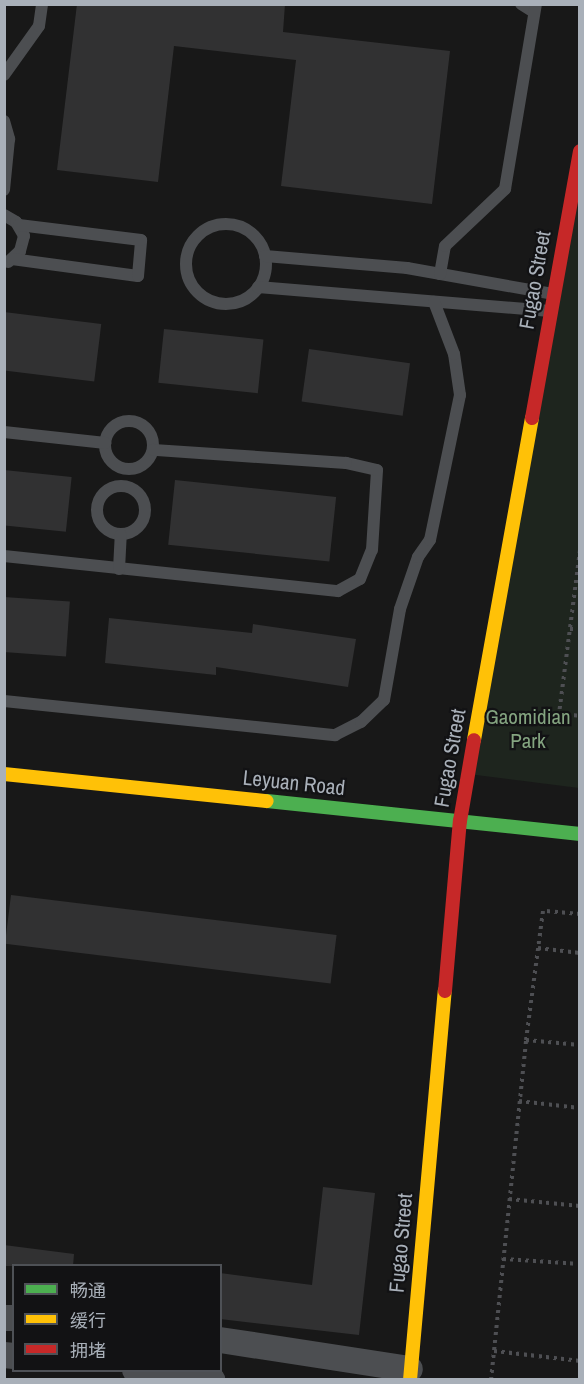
<!DOCTYPE html>
<meta charset="utf-8">
<style>
body{margin:0}
#map{position:relative;width:584px;height:1384px;overflow:hidden;background:#181818;font-family:"Archivo Narrow","Noto Sans SC",sans-serif}
div>[style]{position:absolute}
[style*='--x']{left:calc(var(--x)*1px);top:calc(var(--y)*1px);width:calc(var(--w)*1px);rotate:calc(var(--a)*1deg)}
.green>*{inset:0;background:#1e251e}
.building>*{inset:0;background:#313132;transform-origin:0 0}
.path>*{height:4px;margin-top:-2px;transform-origin:0;background:repeating-linear-gradient(90deg,#4e4f53 0 3px,transparent 0 7.5px)}
.lane>*{height:12px;margin:-6px;padding:0 6px;transform-origin:6px;border-radius:6px;background:#4c4e51}
.lane>.ring{margin:-6px;padding:0;box-sizing:content-box;background:none;border:12px solid #4c4e51;border-radius:50%}
.street>*{height:26px;margin:-13px;padding:0 13px;transform-origin:13px;border-radius:13px;background:#4c4e51}
.fast>*{height:14px;margin:-7px;padding:0 7px;transform-origin:7px;border-radius:7px;background:#4caf50}
.slow>*{height:14px;margin:-7px;padding:0 7px;transform-origin:7px;border-radius:7px;background:#ffc107}
.jam>*{height:14px;margin:-7px;padding:0 7px;transform-origin:7px;border-radius:7px;background:#c62828}
span{translate:-50% -50%;white-space:nowrap;text-align:center;line-height:1.15;-webkit-text-stroke:4.5px #121214;paint-order:stroke}
.street-label{font-size:21px;color:#a9b0b9}
.park-label{font-size:21px;color:#84a480}
.frame{position:absolute;inset:0;border:6px solid #a9b0b9;pointer-events:none}
.legend{position:absolute;left:12px;top:1264px;width:210px;height:108px;box-sizing:border-box;background:#121214;border:2px solid #4e5156;margin:0;padding:8px 10px;list-style:none;font-size:18px;color:#a9b0b9}
.legend li{display:flex;align-items:center;gap:12px;height:30px}
.legend b{width:30px;border:2px solid #4e5156}
</style>
<div id="map">
<div class="green">
<i style="clip-path:polygon(579px 151px,579px 788px,468px 774px)"></i>
</div>
<div class="building">
<i style="clip-path:polygon(77px 4px,285px 4px,283px 32px,450px 51px,432px 204px,281px 186px,296px 60px,174px 46px,158px 182px,57px 170px)"></i>
<i style="left:4px;top:312px;width:98px;height:58px;rotate:7deg"></i>
<i style="left:164px;top:329px;width:100px;height:54px;rotate:6deg"></i>
<i style="left:309px;top:349px;width:102px;height:53px;rotate:8deg"></i>
<i style="left:4px;top:470px;width:68px;height:55px;rotate:6deg"></i>
<i style="left:175px;top:480px;width:162px;height:65px;rotate:6deg"></i>
<i style="left:4px;top:597px;width:66px;height:55px;rotate:4deg"></i>
<i style="clip-path:polygon(109px 618px,252px 633px,253px 624px,356px 639px,348px 687px,216px 667px,216px 675px,105px 663px)"></i>
<i style="left:11px;top:895px;width:328px;height:49px;rotate:7deg"></i>
<i style="clip-path:polygon(323px 1187px,375px 1193px,359px 1335px,220px 1319px,220px 1273px,312px 1285px)"></i>
<i style="clip-path:polygon(4px 1245px,74px 1254px,73px 1266px,4px 1266px)"></i>
</div>
<div class="path">
<i style="--x:580;--y:550;--w:165;--a:97.3"></i>
<i style="--x:559;--y:714;--w:21;--a:5"></i>
<i style="--x:570;--y:629;--w:10;--a:0"></i>
<i style="--x:580;--y:914;--w:37;--a:-175"></i>
<i style="--x:543;--y:911;--w:130;--a:97.5"></i>
<i style="--x:526;--y:1040;--w:54;--a:5.3"></i>
<i style="--x:538;--y:948;--w:42;--a:6.8"></i>
<i style="--x:519;--y:1101;--w:61;--a:6.5"></i>
<i style="--x:509;--y:1199;--w:71;--a:5.6"></i>
<i style="--x:503;--y:1259;--w:77;--a:3.7"></i>
<i style="--x:494;--y:1351;--w:87;--a:6.6"></i>
<i style="--x:491;--y:1380;--w:342;--a:-84.1"></i>
</div>
<div class="lane">
<i style="--x:521;--y:4;--w:15;--a:32"></i>
<i style="--x:4;--y:75;--w:60;--a:-54.5"></i>
<i style="--x:39;--y:26;--w:22;--a:-82"></i>
<i style="--x:4;--y:121;--w:19;--a:74"></i>
<i style="--x:9;--y:139;--w:51;--a:95.6"></i>
<i style="--x:4;--y:215;--w:14;--a:30"></i>
<i style="--x:16;--y:222;--w:16;--a:60"></i>
<i style="--x:24;--y:236;--w:16;--a:105"></i>
<i style="--x:20;--y:251;--w:16;--a:137"></i>
<i class="ring" style="left:186px;top:224px;width:68px;height:68px"></i>
<i style="--x:265;--y:256;--w:143;--a:4.8"></i>
<i style="--x:407;--y:268;--w:148;--a:10.1"></i>
<i style="--x:12;--y:259;--w:127;--a:7.7"></i>
<i style="--x:138;--y:276;--w:36;--a:-85"></i>
<i style="--x:141;--y:240;--w:123;--a:-173"></i>
<i style="--x:440;--y:274;--w:28;--a:-80"></i>
<i style="--x:445;--y:246;--w:83;--a:-43.5"></i>
<i style="--x:505;--y:189;--w:188;--a:-80.5"></i>
<i style="--x:258;--y:287;--w:293;--a:4.7"></i>
<i class="ring" style="left:105px;top:421px;width:36px;height:36px"></i>
<i style="--x:4;--y:432;--w:102;--a:6.2"></i>
<i class="ring" style="left:97px;top:486px;width:36px;height:36px"></i>
<i style="--x:4;--y:556;--w:336;--a:6"></i>
<i style="--x:338;--y:591;--w:25;--a:-29"></i>
<i style="--x:360;--y:579;--w:31;--a:-68"></i>
<i style="--x:372;--y:550;--w:80;--a:-86.4"></i>
<i style="--x:377;--y:470;--w:32;--a:-167"></i>
<i style="--x:346;--y:463;--w:193;--a:-176.1"></i>
<i style="--x:119;--y:569;--w:34;--a:-87"></i>
<i style="--x:4;--y:701;--w:333;--a:5.9"></i>
<i style="--x:335;--y:735;--w:29;--a:-27"></i>
<i style="--x:361;--y:722;--w:32;--a:-44"></i>
<i style="--x:384;--y:700;--w:92;--a:-80"></i>
<i style="--x:400;--y:609;--w:55;--a:-70.9"></i>
<i style="--x:418;--y:557;--w:21;--a:-55"></i>
<i style="--x:430;--y:540;--w:148;--a:-78.3"></i>
<i style="--x:460;--y:395;--w:41;--a:-98.3"></i>
<i style="--x:454;--y:354;--w:56;--a:-111"></i>
</div>
<div class="street">
<i style="--x:4;--y:1318;--w:10;--a:0"></i>
<i style="--x:220;--y:1340;--w:192;--a:8.7"></i>
<i style="--x:4;--y:1355;--w:10;--a:6"></i>
<i style="--x:135;--y:1370;--w:78;--a:7.4"></i>
</div>
<div class="fast">
<i style="--x:267;--y:801;--w:315;--a:6"></i>
</div>
<div class="slow">
<i style="--x:474;--y:740;--w:327;--a:-79.8"></i>
<i style="--x:4;--y:774;--w:264;--a:5.9"></i>
<i style="--x:410;--y:1380;--w:391;--a:-84.9"></i>
</div>
<div class="jam">
<i style="--x:532;--y:418;--w:271;--a:-79.8"></i>
<i style="--x:445;--y:991;--w:171;--a:-85"></i>
<i style="--x:460;--y:821;--w:82;--a:-80.2"></i>
</div>
<div class="street-label">
<span style="left:535px;top:280px;rotate:-80deg">Fugao Street</span>
<span style="left:450px;top:758px;rotate:-80deg">Fugao Street</span>
<span style="left:294px;top:783px;rotate:6deg">Leyuan Road</span>
<span style="left:401px;top:1243px;rotate:-85deg">Fugao Street</span>
</div>
<div class="park-label">
<span style="left:528px;top:729px">Gaomidian<br>Park</span>
</div>
<div class="frame"></div>
<ul class="legend">
<li><b style="height:8px;background:#4caf50"></b>畅通</li>
<li><b style="height:8px;background:#ffc107"></b>缓行</li>
<li><b style="height:8px;background:#c62828"></b>拥堵</li>
</ul>
</div>
